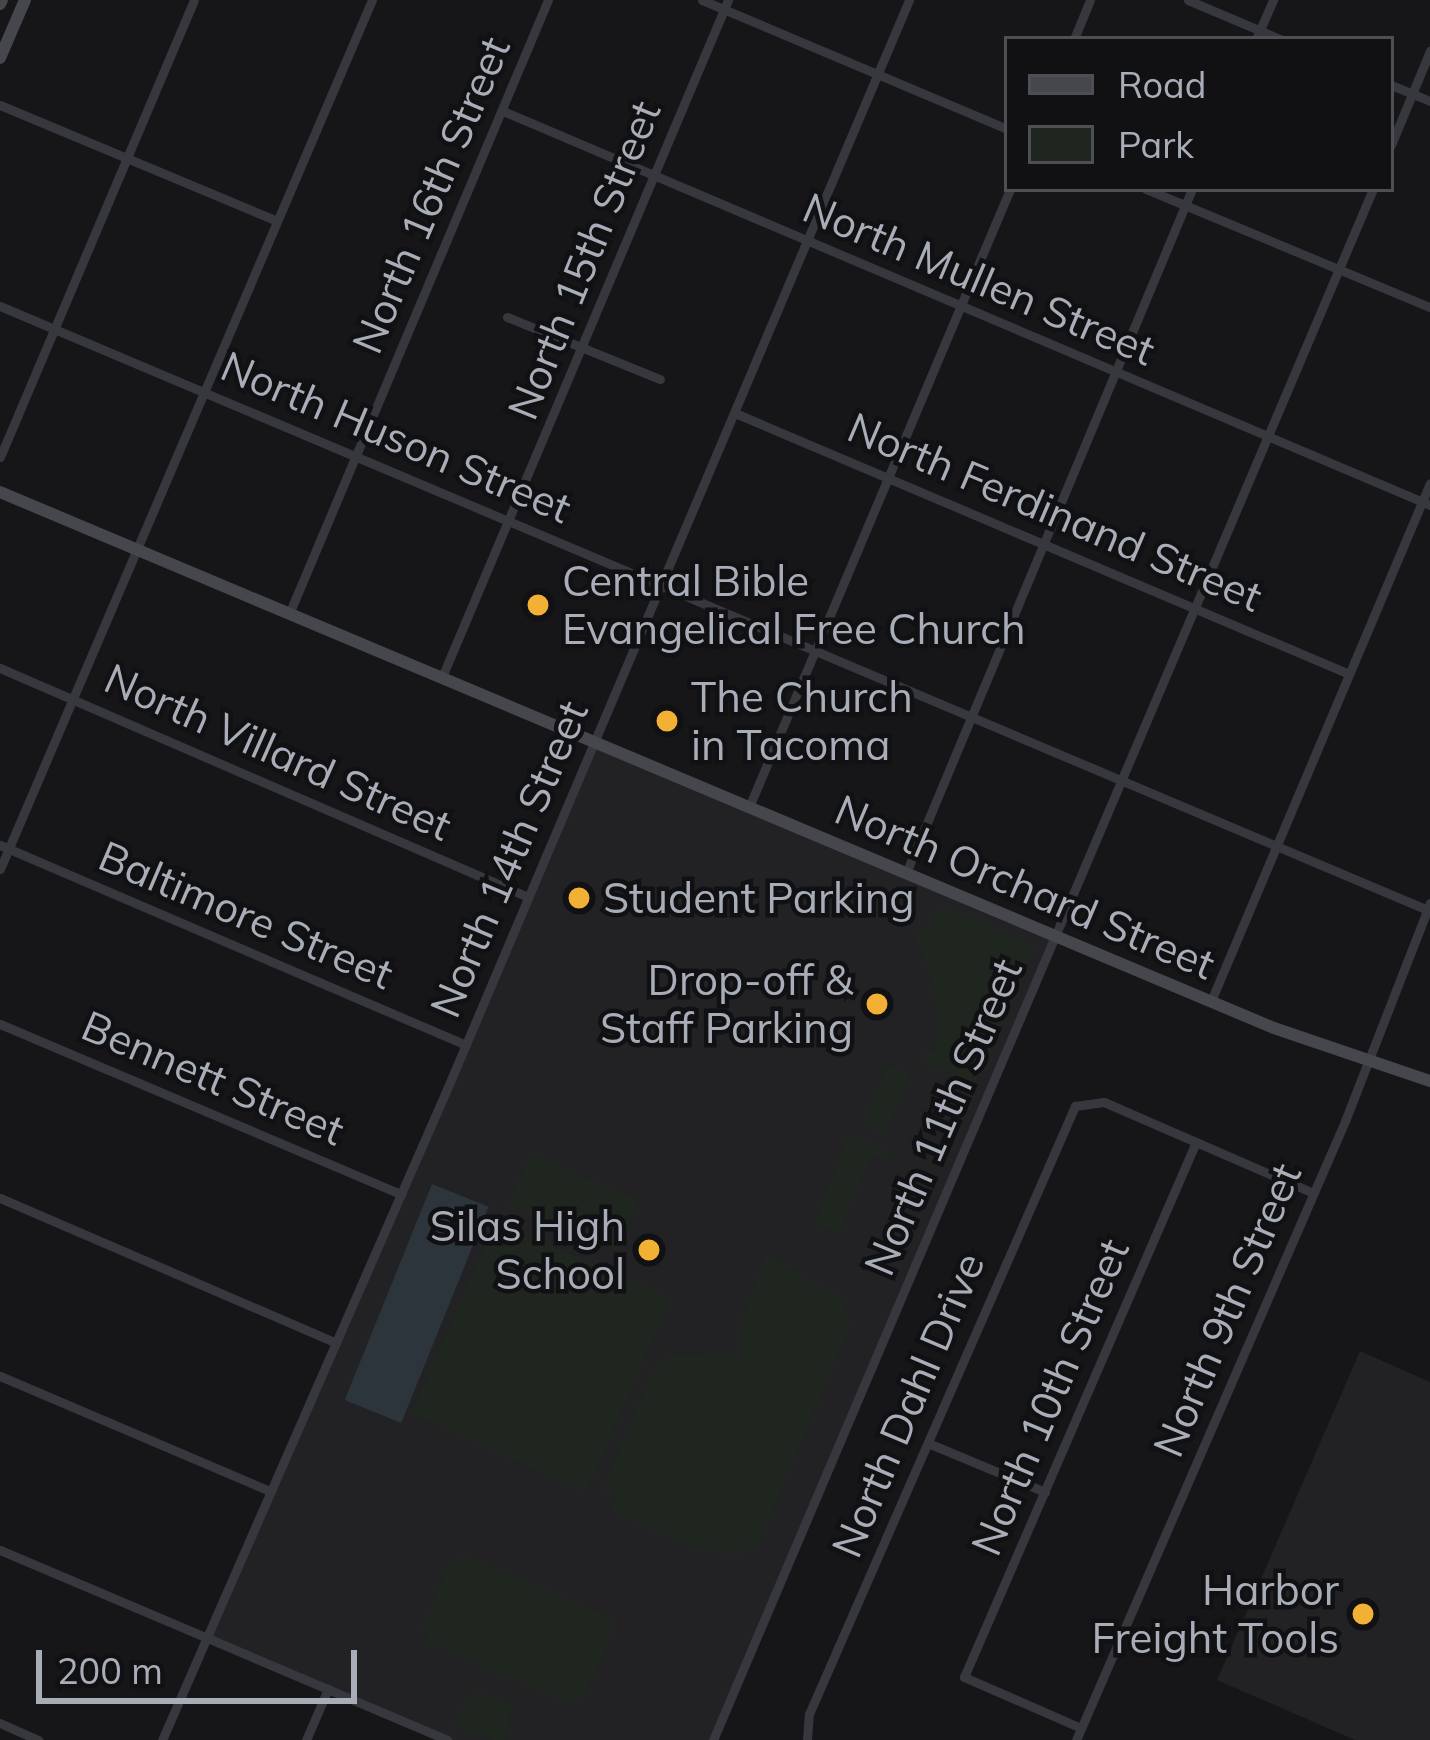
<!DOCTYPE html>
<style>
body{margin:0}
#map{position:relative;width:1430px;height:1740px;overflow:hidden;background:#161618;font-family:Mulish,sans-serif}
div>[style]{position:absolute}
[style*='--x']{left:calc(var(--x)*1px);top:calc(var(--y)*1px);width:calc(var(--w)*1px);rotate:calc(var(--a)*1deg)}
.built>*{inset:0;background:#222225}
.green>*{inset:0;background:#1e261f;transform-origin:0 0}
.water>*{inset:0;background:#2c353c;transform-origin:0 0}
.street>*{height:9px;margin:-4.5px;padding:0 4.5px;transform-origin:4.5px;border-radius:4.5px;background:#37383d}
.secondary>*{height:12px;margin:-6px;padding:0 6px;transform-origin:6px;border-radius:6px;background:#45474d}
.dots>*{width:33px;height:33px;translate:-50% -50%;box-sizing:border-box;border:6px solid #111113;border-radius:50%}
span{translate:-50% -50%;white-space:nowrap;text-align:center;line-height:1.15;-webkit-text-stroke:9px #111113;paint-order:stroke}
.street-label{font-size:42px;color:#a8adb8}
.poi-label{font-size:42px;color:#a8adb8}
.left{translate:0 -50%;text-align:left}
.right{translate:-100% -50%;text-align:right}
.legend{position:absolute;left:1004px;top:36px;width:390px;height:156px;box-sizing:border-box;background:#111113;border:3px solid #4d4f55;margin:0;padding:15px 21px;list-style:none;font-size:36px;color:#a8adb8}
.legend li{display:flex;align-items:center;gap:24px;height:60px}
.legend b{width:60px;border:3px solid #4d4f55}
.scale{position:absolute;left:36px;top:1650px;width:321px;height:54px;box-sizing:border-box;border:6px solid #a8adb8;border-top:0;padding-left:15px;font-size:36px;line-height:42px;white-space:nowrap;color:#a8adb8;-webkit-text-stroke:9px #111113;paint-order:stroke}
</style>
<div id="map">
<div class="built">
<i style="clip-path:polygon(594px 742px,1056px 936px,713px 1740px,447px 1740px,207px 1638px)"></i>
<i style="clip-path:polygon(1360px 1351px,1430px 1382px,1430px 1740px,1355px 1740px,1217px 1680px)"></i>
</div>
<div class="green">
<i style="clip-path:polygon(941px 905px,1035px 947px,976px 1085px,921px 1061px,925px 1051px,935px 1052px,937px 1026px,933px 988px,915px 936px,930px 925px)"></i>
<i style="left:889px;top:1064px;width:24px;height:66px;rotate:24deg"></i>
<i style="clip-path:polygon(849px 1134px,890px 1151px,887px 1160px,872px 1155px,839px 1233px,815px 1223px)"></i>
<i style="left:530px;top:1154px;width:119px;height:55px;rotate:23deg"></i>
<i style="clip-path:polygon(502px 1224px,664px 1294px,668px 1304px,588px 1489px,580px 1491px,412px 1413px,492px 1228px)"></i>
<i style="clip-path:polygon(766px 1255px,841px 1298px,851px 1323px,758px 1545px,738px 1555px,695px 1549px,610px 1511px,617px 1497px,602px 1491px,651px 1374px,667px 1355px,741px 1357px,742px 1318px)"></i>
<i style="clip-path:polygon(462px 1554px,611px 1618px,608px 1626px,614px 1629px,583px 1700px,576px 1698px,573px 1705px,425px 1641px,428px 1633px,421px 1629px,452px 1558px,459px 1561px)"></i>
<i style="clip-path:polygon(476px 1689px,513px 1705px,505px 1740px,491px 1740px,452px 1723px)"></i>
</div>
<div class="water">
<i style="left:432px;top:1184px;width:61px;height:233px;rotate:22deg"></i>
</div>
<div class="street">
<i style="--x:702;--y:0;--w:331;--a:22.9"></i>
<i style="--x:1188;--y:0;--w:100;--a:23"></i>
<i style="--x:1074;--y:39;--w:42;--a:-67.7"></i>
<i style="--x:1256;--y:39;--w:43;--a:-66.4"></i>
<i style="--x:1391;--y:85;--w:42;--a:22.3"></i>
<i style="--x:0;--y:105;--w:300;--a:22.7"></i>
<i style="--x:503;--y:111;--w:1007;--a:23.03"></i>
<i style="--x:1391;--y:145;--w:102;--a:-67.5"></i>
<i style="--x:1146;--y:189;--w:308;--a:22.6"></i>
<i style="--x:0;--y:306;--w:1553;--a:22.93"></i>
<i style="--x:507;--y:317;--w:165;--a:22.1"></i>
<i style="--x:735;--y:413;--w:667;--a:23.03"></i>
<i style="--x:0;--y:457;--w:496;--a:-67"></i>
<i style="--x:289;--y:614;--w:666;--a:-67.13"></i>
<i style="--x:0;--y:668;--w:576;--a:23.45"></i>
<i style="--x:442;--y:677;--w:735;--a:-67.1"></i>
<i style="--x:749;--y:807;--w:671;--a:-67.1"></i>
<i style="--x:0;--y:845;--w:507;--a:23.23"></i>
<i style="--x:0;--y:869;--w:945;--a:-66.83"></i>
<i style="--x:906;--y:873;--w:741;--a:-67.31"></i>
<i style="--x:1211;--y:1001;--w:562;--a:-67.08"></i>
<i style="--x:0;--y:1024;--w:436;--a:23"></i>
<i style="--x:0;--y:1198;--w:366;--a:23.3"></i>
<i style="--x:0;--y:1376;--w:293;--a:23.1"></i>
<i style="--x:928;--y:1443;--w:127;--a:22.7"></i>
<i style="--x:0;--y:1550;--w:486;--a:23"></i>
<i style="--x:0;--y:1723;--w:42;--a:24.1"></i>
<i style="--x:1081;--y:1728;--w:128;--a:-156.4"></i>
<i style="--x:964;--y:1677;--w:583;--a:-66.56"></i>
<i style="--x:162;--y:1740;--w:718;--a:-66.36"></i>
<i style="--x:450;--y:1082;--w:1175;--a:-67.01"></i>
<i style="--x:306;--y:1740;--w:56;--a:-66.7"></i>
<i style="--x:713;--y:1740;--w:1686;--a:-66.95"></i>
<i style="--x:807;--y:1740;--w:26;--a:-86"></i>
<i style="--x:809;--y:1714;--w:664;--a:-66.37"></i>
<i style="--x:1075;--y:1106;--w:29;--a:-8"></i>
<i style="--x:1104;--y:1102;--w:228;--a:23.5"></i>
<i style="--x:1076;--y:1740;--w:675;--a:-66.51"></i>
<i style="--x:1345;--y:1121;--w:234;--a:-68.7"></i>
</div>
<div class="secondary">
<i style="--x:0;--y:4;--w:4;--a:-63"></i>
<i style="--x:0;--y:58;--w:63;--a:-66.7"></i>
<i style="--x:0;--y:492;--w:1382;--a:22.82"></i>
<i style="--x:1274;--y:1028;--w:165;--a:18.8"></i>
</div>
<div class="dots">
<i style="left:538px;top:605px;background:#f2b134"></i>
<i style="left:667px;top:721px;background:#f2b134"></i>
<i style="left:579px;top:898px;background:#f2b134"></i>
<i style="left:877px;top:1004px;background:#f2b134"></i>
<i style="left:649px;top:1250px;background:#f2b134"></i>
<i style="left:1363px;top:1614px;background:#f2b134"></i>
</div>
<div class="street-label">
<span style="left:431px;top:195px;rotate:-67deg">North 16th Street</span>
<span style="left:584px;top:260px;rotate:-68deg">North 15th Street</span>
<span style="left:979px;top:279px;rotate:23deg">North Mullen Street</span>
<span style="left:396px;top:437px;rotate:23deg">North Huson Street</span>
<span style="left:1055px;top:512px;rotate:23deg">North Ferdinand Street</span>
<span style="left:278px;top:752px;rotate:24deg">North Villard Street</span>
<span style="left:509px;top:859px;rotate:-67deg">North 14th Street</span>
<span style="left:1025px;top:887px;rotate:23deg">North Orchard Street</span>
<span style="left:246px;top:915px;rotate:23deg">Baltimore Street</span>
<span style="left:213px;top:1078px;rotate:23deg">Bennett Street</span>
<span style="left:943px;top:1117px;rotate:-67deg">North 11th Street</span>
<span style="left:1227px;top:1310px;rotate:-67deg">North 9th Street</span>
<span style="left:1050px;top:1397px;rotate:-67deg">North 10th Street</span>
<span style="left:908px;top:1405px;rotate:-67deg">North Dahl Drive</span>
</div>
<div class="poi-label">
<span class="left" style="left:562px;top:605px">Central Bible<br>Evangelical Free Church</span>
<span class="left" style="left:691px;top:721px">The Church<br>in Tacoma</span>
<span class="left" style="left:603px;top:898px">Student Parking</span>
<span class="right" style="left:853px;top:1004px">Drop-off &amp;<br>Staff Parking</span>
<span class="right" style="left:625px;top:1250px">Silas High<br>School</span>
<span class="right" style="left:1339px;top:1614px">Harbor<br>Freight Tools</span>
</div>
<ul class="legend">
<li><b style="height:15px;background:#45474d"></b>Road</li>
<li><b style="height:33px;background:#1e261f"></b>Park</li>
</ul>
<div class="scale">200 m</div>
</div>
